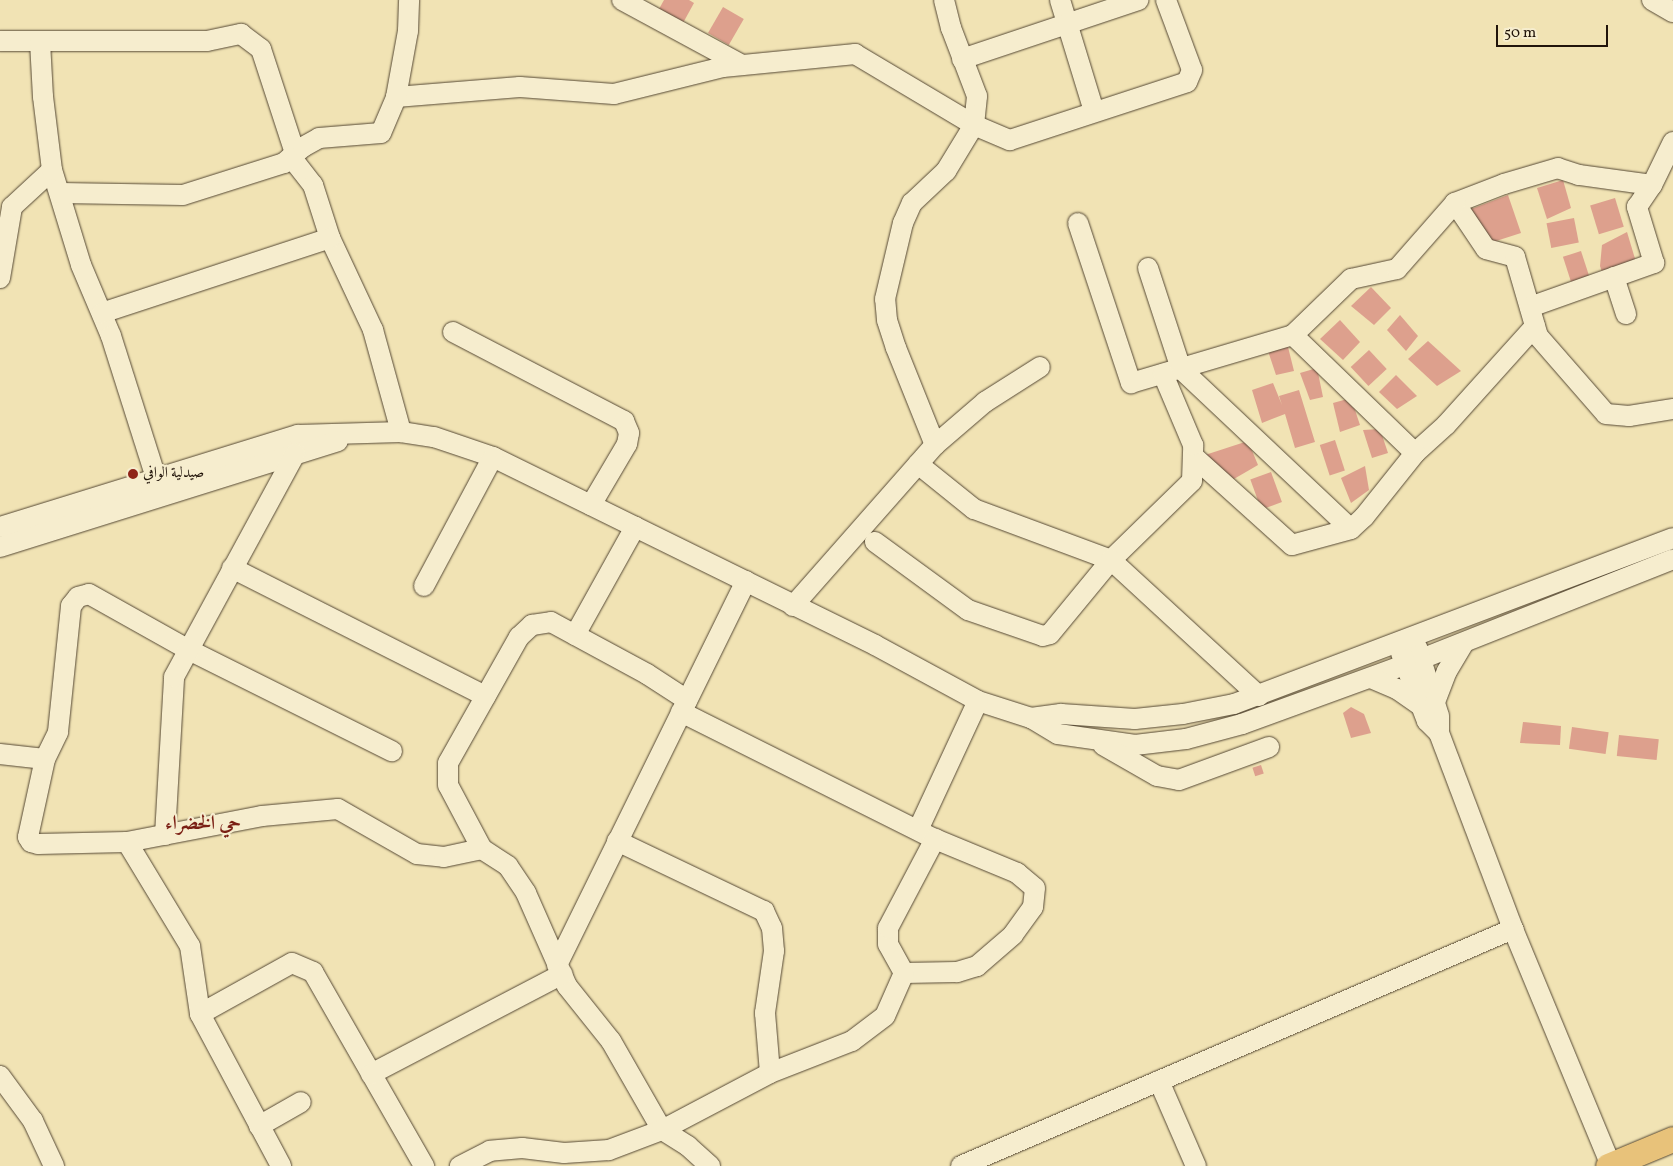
<!DOCTYPE html>
<meta charset="utf-8">
<style>
body{margin:0}
#map{position:relative;width:1673px;height:1166px;overflow:hidden;background:#f1e3b4;font-family:Vollkorn,Amiri,serif}
div>[style]{position:absolute}
[style*='--x']{left:calc(var(--x)*1px);top:calc(var(--y)*1px);width:calc(var(--w)*1px);rotate:calc(var(--a)*1deg)}
.building>*{inset:0;background:#dda08d;transform-origin:0 0}
.roads{filter:drop-shadow(0 0 1px #554834) drop-shadow(0 0 1px #554834)}
.minor>*{height:20px;margin:-10px;padding:0 10px;transform-origin:10px;border-radius:10px;background:#f6edce}
.major>*{height:25px;margin:-12.5px;padding:0 12.5px;transform-origin:12.5px;border-radius:12.5px;background:#e8c27a}
.dots>*{width:14px;height:14px;translate:-50% -50%;box-sizing:border-box;border:2px solid #f6edce;border-radius:50%}
span{translate:-50% -50%;white-space:nowrap;text-align:center;line-height:1.15;-webkit-text-stroke:4px #f6edce;paint-order:stroke}
.poi-label{font-size:15px;color:#21140a}
.left{translate:0 -50%;text-align:left}
.district-label{font-size:20px;color:#7a1f14;font-weight:700}
.scale{position:absolute;left:1496px;top:25px;width:112px;height:22px;box-sizing:border-box;border:2px solid #21140a;border-top:0;padding-left:6px;font-size:15px;line-height:18px;white-space:nowrap;color:#21140a;-webkit-text-stroke:4px #f6edce;paint-order:stroke}
</style>
<div id="map">
<div class="building">
<i style="clip-path:polygon(664px 0,689px 0,694px 3px,683px 23px,659px 9px)"></i>
<i style="left:723px;top:7px;width:24px;height:30px;rotate:30deg"></i>
<i style="clip-path:polygon(1563px 180px,1571px 208px,1547px 219px,1537px 188px)"></i>
<i style="clip-path:polygon(1508px 195px,1521px 233px,1493px 242px,1471px 209px)"></i>
<i style="left:1615px;top:198px;width:30px;height:26px;rotate:73deg"></i>
<i style="left:1574px;top:218px;width:25px;height:28px;rotate:79deg"></i>
<i style="clip-path:polygon(1627px 232px,1636px 262px,1603px 275px,1600px 266px,1602px 245px)"></i>
<i style="left:1581px;top:251px;width:29px;height:19px;rotate:72deg"></i>
<i style="clip-path:polygon(1371px 287px,1391px 308px,1374px 325px,1351px 306px)"></i>
<i style="clip-path:polygon(1400px 315px,1418px 336px,1406px 351px,1387px 330px)"></i>
<i style="clip-path:polygon(1340px 320px,1360px 342px,1343px 360px,1320px 339px)"></i>
<i style="clip-path:polygon(1286px 339px,1294px 371px,1276px 375px,1268px 351px)"></i>
<i style="clip-path:polygon(1428px 341px,1461px 371px,1437px 386px,1408px 359px)"></i>
<i style="left:1369px;top:350px;width:26px;height:25px;rotate:47deg"></i>
<i style="clip-path:polygon(1317px 368px,1323px 397px,1310px 400px,1300px 373px)"></i>
<i style="clip-path:polygon(1396px 375px,1417px 396px,1397px 409px,1379px 392px)"></i>
<i style="clip-path:polygon(1273px 383px,1282px 405px,1279px 396px,1299px 390px,1315px 442px,1295px 448px,1285px 414px,1262px 423px,1252px 390px)"></i>
<i style="clip-path:polygon(1351px 398px,1360px 425px,1340px 432px,1333px 403px)"></i>
<i style="clip-path:polygon(1380px 429px,1388px 453px,1372px 458px,1363px 430px)"></i>
<i style="left:1335px;top:440px;width:32px;height:16px;rotate:72deg"></i>
<i style="clip-path:polygon(1248px 441px,1258px 465px,1227px 483px,1205px 455px)"></i>
<i style="clip-path:polygon(1365px 466px,1369px 490px,1351px 503px,1341px 478px)"></i>
<i style="left:1271px;top:472px;width:32px;height:22px;rotate:70deg"></i>
<i style="clip-path:polygon(1351px 707px,1364px 714px,1371px 733px,1351px 738px,1343px 713px)"></i>
<i style="clip-path:polygon(1523px 722px,1561px 726px,1560px 745px,1520px 743px)"></i>
<i style="left:1572px;top:727px;width:37px;height:22px;rotate:8deg"></i>
<i style="left:1619px;top:735px;width:40px;height:21px;rotate:6deg"></i>
<i style="left:1261px;top:765px;width:9px;height:9px;rotate:72deg"></i>
</div>
<div class="roads">
<div class="minor">
<i style="--x:622;--y:0;--w:136;--a:28.4"></i>
<i style="--x:1060;--y:0;--w:116;--a:73"></i>
<i style="--x:1652;--y:0;--w:24;--a:30"></i>
<i style="--x:0;--y:41;--w:207;--a:0"></i>
<i style="--x:207;--y:41;--w:35;--a:-12"></i>
<i style="--x:241;--y:34;--w:25;--a:37"></i>
<i style="--x:261;--y:49;--w:109;--a:71.9"></i>
<i style="--x:962;--y:59;--w:186;--a:-18.5"></i>
<i style="--x:396;--y:97;--w:124;--a:-4.6"></i>
<i style="--x:520;--y:87;--w:94;--a:4.3"></i>
<i style="--x:614;--y:94;--w:112;--a:-13.9"></i>
<i style="--x:723;--y:67;--w:133;--a:-5.6"></i>
<i style="--x:855;--y:54;--w:139;--a:30.8"></i>
<i style="--x:974;--y:125;--w:39;--a:23"></i>
<i style="--x:1010;--y:140;--w:186;--a:-18.1"></i>
<i style="--x:1187;--y:82;--w:13;--a:-67"></i>
<i style="--x:1192;--y:70;--w:75;--a:-110.4"></i>
<i style="--x:1673;--y:142;--w:48;--a:116"></i>
<i style="--x:1652;--y:185;--w:74;--a:-172.2"></i>
<i style="--x:1579;--y:175;--w:22;--a:-162"></i>
<i style="--x:1558;--y:168;--w:56;--a:163.5"></i>
<i style="--x:1504;--y:184;--w:53;--a:158.8"></i>
<i style="--x:1455;--y:203;--w:55;--a:56"></i>
<i style="--x:1486;--y:249;--w:30;--a:15"></i>
<i style="--x:1515;--y:257;--w:82;--a:73.8"></i>
<i style="--x:1538;--y:336;--w:103;--a:48.9"></i>
<i style="--x:1606;--y:414;--w:23;--a:5"></i>
<i style="--x:1629;--y:416;--w:45;--a:-9"></i>
<i style="--x:291;--y:157;--w:36;--a:52"></i>
<i style="--x:313;--y:185;--w:56;--a:72.2"></i>
<i style="--x:330;--y:238;--w:102;--a:64.9"></i>
<i style="--x:373;--y:330;--w:106;--a:74.6"></i>
<i style="--x:52;--y:170;--w:99;--a:73"></i>
<i style="--x:81;--y:265;--w:77;--a:67.1"></i>
<i style="--x:111;--y:336;--w:149;--a:72.4"></i>
<i style="--x:60;--y:193;--w:123;--a:0.9"></i>
<i style="--x:183;--y:195;--w:106;--a:-17.6"></i>
<i style="--x:284;--y:163;--w:25;--a:-40"></i>
<i style="--x:303;--y:147;--w:18;--a:-29"></i>
<i style="--x:319;--y:138;--w:62;--a:-4.6"></i>
<i style="--x:381;--y:133;--w:39;--a:-67"></i>
<i style="--x:396;--y:97;--w:67;--a:-79.7"></i>
<i style="--x:408;--y:31;--w:31;--a:-88"></i>
<i style="--x:1078;--y:223;--w:169;--a:71.7"></i>
<i style="--x:1131;--y:383;--w:169;--a:-16.5"></i>
<i style="--x:1293;--y:335;--w:81;--a:-44"></i>
<i style="--x:1351;--y:279;--w:47;--a:-12.3"></i>
<i style="--x:1397;--y:269;--w:88;--a:-48.7"></i>
<i style="--x:1148;--y:268;--w:106;--a:71.9"></i>
<i style="--x:1181;--y:369;--w:233;--a:43.3"></i>
<i style="--x:1614;--y:277;--w:39;--a:72"></i>
<i style="--x:0;--y:278;--w:72;--a:-80.4"></i>
<i style="--x:12;--y:207;--w:54;--a:-42.8"></i>
<i style="--x:52;--y:170;--w:74;--a:-97"></i>
<i style="--x:43;--y:97;--w:56;--a:-93.1"></i>
<i style="--x:1530;--y:307;--w:132;--a:-19.5"></i>
<i style="--x:1654;--y:263;--w:59;--a:-106.9"></i>
<i style="--x:1637;--y:207;--w:27;--a:-56"></i>
<i style="--x:102;--y:313;--w:240;--a:-18.2"></i>
<i style="--x:453;--y:332;--w:193;--a:27.5"></i>
<i style="--x:624;--y:421;--w:13;--a:67"></i>
<i style="--x:629;--y:433;--w:11;--a:100"></i>
<i style="--x:627;--y:444;--w:71;--a:120.5"></i>
<i style="--x:935;--y:445;--w:105;--a:-111.9"></i>
<i style="--x:896;--y:348;--w:29;--a:-108"></i>
<i style="--x:887;--y:320;--w:21;--a:-95"></i>
<i style="--x:885;--y:299;--w:78;--a:-76.7"></i>
<i style="--x:903;--y:223;--w:22;--a:-66"></i>
<i style="--x:912;--y:203;--w:47;--a:-43.3"></i>
<i style="--x:946;--y:171;--w:54;--a:-58.7"></i>
<i style="--x:974;--y:125;--w:29;--a:-84"></i>
<i style="--x:977;--y:96;--w:73;--a:-110.9"></i>
<i style="--x:951;--y:28;--w:29;--a:-104"></i>
<i style="--x:1415;--y:453;--w:42;--a:-42.1"></i>
<i style="--x:1446;--y:425;--w:133;--a:-48"></i>
<i style="--x:1193;--y:456;--w:133;--a:42"></i>
<i style="--x:1292;--y:545;--w:61;--a:-15.2"></i>
<i style="--x:1351;--y:529;--w:18;--a:-43"></i>
<i style="--x:1364;--y:517;--w:82;--a:-51.4"></i>
<i style="--x:1415;--y:453;--w:170;--a:-136"></i>
<i style="--x:918;--y:464;--w:72;--a:38.8"></i>
<i style="--x:974;--y:509;--w:146;--a:20.4"></i>
<i style="--x:1111;--y:560;--w:113;--a:-44.3"></i>
<i style="--x:1192;--y:481;--w:36;--a:-88"></i>
<i style="--x:1193;--y:445;--w:77;--a:-112.9"></i>
<i style="--x:0;--y:527;--w:312;--a:-17.2"></i>
<i style="--x:298;--y:435;--w:103;--a:-1.7"></i>
<i style="--x:401;--y:432;--w:33;--a:9"></i>
<i style="--x:434;--y:437;--w:62;--a:18.7"></i>
<i style="--x:493;--y:457;--w:426;--a:26.2"></i>
<i style="--x:875;--y:645;--w:117;--a:28.5"></i>
<i style="--x:978;--y:701;--w:56;--a:17.8"></i>
<i style="--x:1031;--y:718;--w:31;--a:31"></i>
<i style="--x:1058;--y:734;--w:78;--a:8.1"></i>
<i style="--x:1135;--y:745;--w:51;--a:-6.7"></i>
<i style="--x:1186;--y:739;--w:58;--a:-15"></i>
<i style="--x:1242;--y:724;--w:190;--a:-20"></i>
<i style="--x:1421;--y:659;--w:271;--a:-21.6"></i>
<i style="--x:875;--y:542;--w:115;--a:36.2"></i>
<i style="--x:968;--y:610;--w:79;--a:19.1"></i>
<i style="--x:1043;--y:636;--w:7;--a:-16"></i>
<i style="--x:1050;--y:634;--w:96;--a:-50.5"></i>
<i style="--x:1111;--y:560;--w:201;--a:42.6"></i>
<i style="--x:0;--y:547;--w:354;--a:-17.4"></i>
<i style="--x:232;--y:568;--w:284;--a:26.8"></i>
<i style="--x:424;--y:586;--w:146;--a:-61.9"></i>
<i style="--x:793;--y:606;--w:215;--a:-48.6"></i>
<i style="--x:935;--y:445;--w:66;--a:-40.7"></i>
<i style="--x:985;--y:402;--w:65;--a:-32.5"></i>
<i style="--x:575;--y:635;--w:124;--a:-60.9"></i>
<i style="--x:1417;--y:647;--w:72;--a:72.3"></i>
<i style="--x:1439;--y:716;--w:17;--a:90"></i>
<i style="--x:1439;--y:733;--w:210;--a:69.3"></i>
<i style="--x:1513;--y:929;--w:256;--a:67.5"></i>
<i style="--x:1401;--y:653;--w:73;--a:69.1"></i>
<i style="--x:1427;--y:721;--w:17;--a:45"></i>
<i style="--x:1371;--y:678;--w:28;--a:23"></i>
<i style="--x:1397;--y:689;--w:28;--a:35"></i>
<i style="--x:1435;--y:702;--w:33;--a:-69"></i>
<i style="--x:1447;--y:671;--w:33;--a:-59"></i>
<i style="--x:681;--y:712;--w:284;--a:26.6"></i>
<i style="--x:935;--y:839;--w:89;--a:22.5"></i>
<i style="--x:1017;--y:873;--w:23;--a:40"></i>
<i style="--x:1035;--y:888;--w:19;--a:96"></i>
<i style="--x:1033;--y:907;--w:34;--a:126"></i>
<i style="--x:1013;--y:935;--w:48;--a:139.3"></i>
<i style="--x:977;--y:966;--w:21;--a:163"></i>
<i style="--x:957;--y:972;--w:53;--a:178.9"></i>
<i style="--x:1031;--y:718;--w:30;--a:-8"></i>
<i style="--x:1061;--y:714;--w:74;--a:3.9"></i>
<i style="--x:1135;--y:719;--w:48;--a:-5.9"></i>
<i style="--x:1183;--y:714;--w:52;--a:-11.1"></i>
<i style="--x:1234;--y:704;--w:469;--a:-20.7"></i>
<i style="--x:1103;--y:745;--w:62;--a:29.9"></i>
<i style="--x:1157;--y:776;--w:22;--a:10"></i>
<i style="--x:1179;--y:780;--w:96;--a:-20.1"></i>
<i style="--x:0;--y:754;--w:45;--a:6.3"></i>
<i style="--x:45;--y:759;--w:80;--a:102.3"></i>
<i style="--x:28;--y:837;--w:6;--a:59"></i>
<i style="--x:31;--y:842;--w:7;--a:16"></i>
<i style="--x:38;--y:844;--w:89;--a:-1.3"></i>
<i style="--x:127;--y:842;--w:137;--a:-10.9"></i>
<i style="--x:262;--y:816;--w:76;--a:-5.3"></i>
<i style="--x:338;--y:809;--w:91;--a:29.7"></i>
<i style="--x:417;--y:854;--w:27;--a:6"></i>
<i style="--x:444;--y:857;--w:39;--a:-12"></i>
<i style="--x:482;--y:849;--w:31;--a:33"></i>
<i style="--x:508;--y:866;--w:32;--a:56"></i>
<i style="--x:526;--y:893;--w:102;--a:66.2"></i>
<i style="--x:567;--y:986;--w:70;--a:51.3"></i>
<i style="--x:611;--y:1041;--w:103;--a:60.2"></i>
<i style="--x:662;--y:1130;--w:57;--a:159.3"></i>
<i style="--x:609;--y:1150;--w:45;--a:176.2"></i>
<i style="--x:564;--y:1153;--w:42;--a:-173.2"></i>
<i style="--x:522;--y:1148;--w:32;--a:175"></i>
<i style="--x:490;--y:1151;--w:34;--a:153"></i>
<i style="--x:45;--y:759;--w:30;--a:-64"></i>
<i style="--x:58;--y:732;--w:127;--a:-84.1"></i>
<i style="--x:71;--y:606;--w:11;--a:-52"></i>
<i style="--x:78;--y:597;--w:11;--a:-15"></i>
<i style="--x:89;--y:594;--w:112;--a:29.3"></i>
<i style="--x:187;--y:649;--w:229;--a:26.5"></i>
<i style="--x:918;--y:830;--w:142;--a:-65.1"></i>
<i style="--x:165;--y:835;--w:158;--a:-86.7"></i>
<i style="--x:174;--y:677;--w:254;--a:-61.5"></i>
<i style="--x:617;--y:841;--w:163;--a:25.5"></i>
<i style="--x:764;--y:911;--w:19;--a:65"></i>
<i style="--x:772;--y:928;--w:23;--a:85"></i>
<i style="--x:774;--y:951;--w:63;--a:98.3"></i>
<i style="--x:765;--y:1013;--w:60;--a:85.2"></i>
<i style="--x:127;--y:842;--w:122;--a:58.8"></i>
<i style="--x:190;--y:946;--w:69;--a:81.6"></i>
<i style="--x:200;--y:1014;--w:172;--a:61.9"></i>
<i style="--x:482;--y:849;--w:72;--a:-118"></i>
<i style="--x:448;--y:785;--w:22;--a:-90"></i>
<i style="--x:448;--y:763;--w:145;--a:-60.6"></i>
<i style="--x:519;--y:637;--w:18;--a:-43"></i>
<i style="--x:532;--y:625;--w:19;--a:-9"></i>
<i style="--x:551;--y:622;--w:109;--a:28.4"></i>
<i style="--x:647;--y:674;--w:48;--a:33"></i>
<i style="--x:557;--y:965;--w:428;--a:-63.8"></i>
<i style="--x:200;--y:1014;--w:105;--a:-29"></i>
<i style="--x:292;--y:963;--w:23;--a:23"></i>
<i style="--x:313;--y:972;--w:224;--a:60.2"></i>
<i style="--x:371;--y:1074;--w:216;--a:-27.6"></i>
<i style="--x:0;--y:1076;--w:56;--a:53.7"></i>
<i style="--x:33;--y:1121;--w:50;--a:65"></i>
<i style="--x:1159;--y:1081;--w:93;--a:66.5"></i>
<i style="--x:259;--y:1126;--w:48;--a:-29.7"></i>
<i style="--x:710;--y:1166;--w:30;--a:-138"></i>
<i style="--x:688;--y:1146;--w:31;--a:-148"></i>
<i style="--x:662;--y:1130;--w:122;--a:-27.8"></i>
<i style="--x:770;--y:1073;--w:88;--a:-21.3"></i>
<i style="--x:852;--y:1041;--w:41;--a:-37.1"></i>
<i style="--x:885;--y:1016;--w:47;--a:-66.2"></i>
<i style="--x:904;--y:973;--w:33;--a:-119"></i>
<i style="--x:888;--y:944;--w:16;--a:-90"></i>
<i style="--x:888;--y:928;--w:101;--a:-62.2"></i>
<i style="--x:961;--y:1166;--w:601;--a:-23.24"></i>
</div>
<div class="major">
<i style="--x:1608;--y:1166;--w:70;--a:-22.6"></i>
</div>
</div>
<div class="dots">
<i style="left:133px;top:474px;background:#8f2418"></i>
</div>
<div class="poi-label">
<span class="left" style="left:143px;top:474px">صيدلية الوافي</span>
</div>
<div class="district-label">
<span style="left:203px;top:824px">حي الخضراء</span>
</div>
<div class="scale">50 m</div>
</div>
